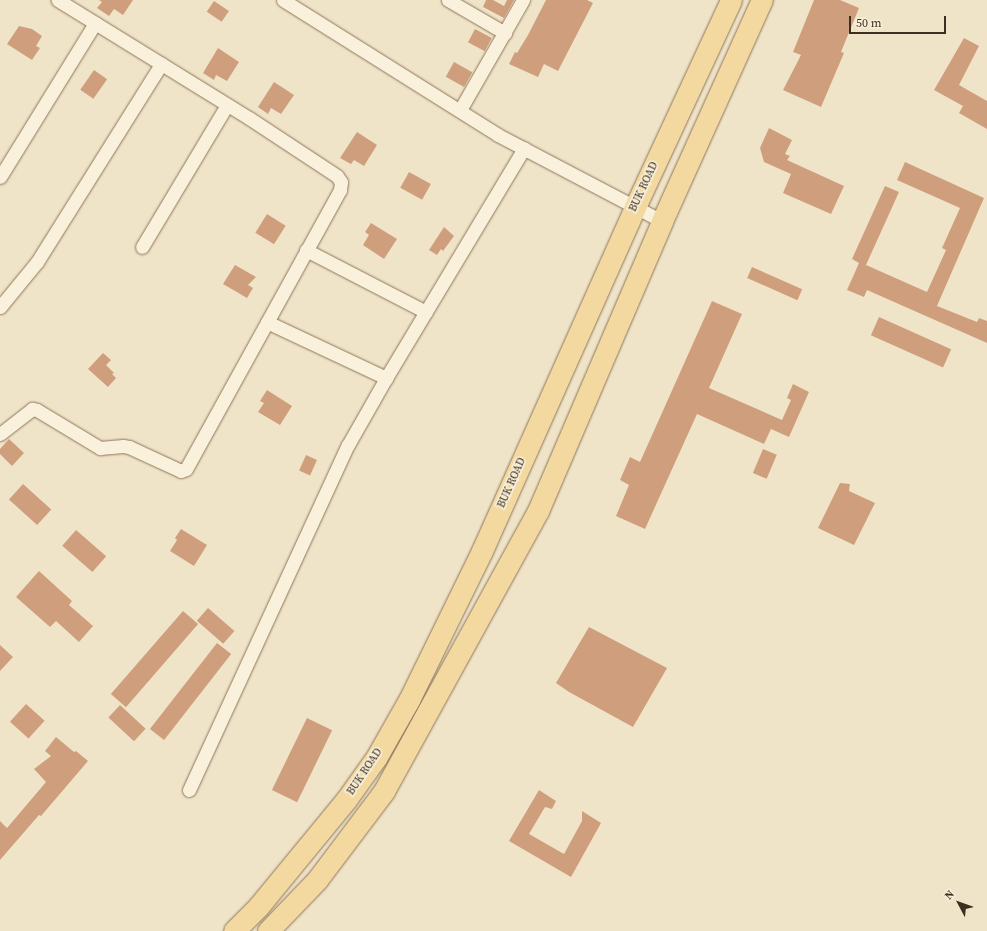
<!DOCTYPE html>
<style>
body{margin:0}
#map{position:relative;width:987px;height:931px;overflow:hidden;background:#f0e4c8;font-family:"Source Serif 4",serif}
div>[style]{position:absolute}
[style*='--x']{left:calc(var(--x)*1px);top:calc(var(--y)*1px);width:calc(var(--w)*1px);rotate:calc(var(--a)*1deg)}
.building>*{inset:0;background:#cf9f7d;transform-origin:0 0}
.roads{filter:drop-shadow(0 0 1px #8d765c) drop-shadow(0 0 1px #8d765c)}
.street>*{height:13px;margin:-6.5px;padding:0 6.5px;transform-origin:6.5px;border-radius:6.5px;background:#faf1dc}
.primary>*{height:21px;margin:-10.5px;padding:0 10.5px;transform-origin:10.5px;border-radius:10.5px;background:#f3d9a0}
span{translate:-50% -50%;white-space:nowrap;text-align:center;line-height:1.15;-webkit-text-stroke:3.5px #f7eed8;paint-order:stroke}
.street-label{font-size:11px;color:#3d2e20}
.north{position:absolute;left:939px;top:883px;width:40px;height:40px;-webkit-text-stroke:3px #f7eed8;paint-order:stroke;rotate:311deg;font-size:11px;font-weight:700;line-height:16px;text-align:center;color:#3d2e20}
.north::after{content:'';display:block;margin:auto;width:14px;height:18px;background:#3d2e20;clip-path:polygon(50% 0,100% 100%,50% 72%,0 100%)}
.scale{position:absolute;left:849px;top:16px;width:97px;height:18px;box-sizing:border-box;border:2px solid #3d2e20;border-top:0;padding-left:5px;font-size:12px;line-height:14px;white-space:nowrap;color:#3d2e20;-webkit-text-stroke:3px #f7eed8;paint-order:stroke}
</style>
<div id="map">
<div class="building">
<i style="clip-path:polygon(99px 0,133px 0,123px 15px,114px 9px,109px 16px,97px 8px,102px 2px)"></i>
<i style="clip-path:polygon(486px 0,493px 0,504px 6px,507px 0,514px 0,504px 18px,483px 7px)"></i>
<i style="clip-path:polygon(546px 0,587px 0,593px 3px,558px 71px,544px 64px,538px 77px,509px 64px,515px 52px,517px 53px,528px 35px)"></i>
<i style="clip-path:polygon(814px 0,840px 0,859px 8px,841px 52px,844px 53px,821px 107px,783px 90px,801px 55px,793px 52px)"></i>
<i style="left:214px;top:1px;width:18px;height:13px;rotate:34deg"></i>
<i style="clip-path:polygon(19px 26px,32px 29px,42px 36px,36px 46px,40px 48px,32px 60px,7px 44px)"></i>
<i style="left:475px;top:29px;width:19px;height:15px;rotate:28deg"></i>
<i style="clip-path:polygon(964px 38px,979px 46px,959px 85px,987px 101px,987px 129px,959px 113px,963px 106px,934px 90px)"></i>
<i style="clip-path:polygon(218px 48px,239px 62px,227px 81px,216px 75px,214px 80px,203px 73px)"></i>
<i style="left:454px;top:62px;width:21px;height:17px;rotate:29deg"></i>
<i style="left:94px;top:70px;width:16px;height:24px;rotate:35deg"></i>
<i style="clip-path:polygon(274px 82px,294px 95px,281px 114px,271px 108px,268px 114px,258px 107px)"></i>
<i style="clip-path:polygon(769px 128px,792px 140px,785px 154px,790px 156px,787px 160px,844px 186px,831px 214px,783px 193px,791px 174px,764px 162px,760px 148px)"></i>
<i style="clip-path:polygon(357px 132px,377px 145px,364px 166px,354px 160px,351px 164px,340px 158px)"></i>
<i style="clip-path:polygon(905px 162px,984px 198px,937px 306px,977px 322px,979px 318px,987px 321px,987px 343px,867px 290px,864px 297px,847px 290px,859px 263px,852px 259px,885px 186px,899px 192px,866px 265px,927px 292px,946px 250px,942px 248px,960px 208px,897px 180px)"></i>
<i style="left:409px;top:172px;width:25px;height:18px;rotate:29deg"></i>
<i style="left:267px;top:214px;width:22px;height:22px;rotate:32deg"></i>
<i style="clip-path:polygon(371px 223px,397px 239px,384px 259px,363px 245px,369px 235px,365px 232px)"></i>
<i style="clip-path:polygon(444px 227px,454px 236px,443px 251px,441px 249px,437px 255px,429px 250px)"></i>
<i style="clip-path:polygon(235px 265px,256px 277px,248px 285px,253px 288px,247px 298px,223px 284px)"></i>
<i style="left:752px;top:267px;width:55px;height:12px;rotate:24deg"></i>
<i style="clip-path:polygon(712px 301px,742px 314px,709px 388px,782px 420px,791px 400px,787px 398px,793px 384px,809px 392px,789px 437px,771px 429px,764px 444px,697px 414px,645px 529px,616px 516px,629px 485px,620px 480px,630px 457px,640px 462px)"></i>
<i style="left:879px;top:317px;width:79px;height:20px;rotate:24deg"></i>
<i style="clip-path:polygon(103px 353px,111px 360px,106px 365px,114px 373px,112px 374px,116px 378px,108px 387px,88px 369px)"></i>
<i style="clip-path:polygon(267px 390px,292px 406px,280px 425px,258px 412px,264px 403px,260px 401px)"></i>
<i style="clip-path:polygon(9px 439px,24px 453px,12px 466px,0 454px,0 449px)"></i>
<i style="left:763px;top:449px;width:15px;height:26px;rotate:23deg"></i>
<i style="left:306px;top:455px;width:12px;height:17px;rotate:24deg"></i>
<i style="clip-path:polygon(840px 483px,850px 484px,849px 491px,875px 503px,854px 545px,818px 528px)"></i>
<i style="left:23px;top:484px;width:38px;height:21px;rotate:42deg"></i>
<i style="clip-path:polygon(181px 529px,207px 545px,194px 566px,170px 551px,177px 540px,175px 538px)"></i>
<i style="left:76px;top:530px;width:40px;height:21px;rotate:41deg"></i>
<i style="clip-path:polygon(39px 571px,72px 601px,69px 605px,93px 626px,79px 642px,56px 621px,50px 627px,16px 597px)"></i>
<i style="left:208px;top:608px;width:35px;height:17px;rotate:41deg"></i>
<i style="left:183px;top:611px;width:20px;height:110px;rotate:41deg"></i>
<i style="clip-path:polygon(589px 627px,667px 668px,633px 727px,569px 692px,556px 683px)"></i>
<i style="left:217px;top:643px;width:18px;height:109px;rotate:38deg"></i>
<i style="clip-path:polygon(0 645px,13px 657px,0 671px)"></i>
<i style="left:26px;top:704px;width:25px;height:24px;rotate:42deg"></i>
<i style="left:120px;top:705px;width:35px;height:17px;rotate:43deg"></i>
<i style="left:307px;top:718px;width:28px;height:80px;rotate:26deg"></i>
<i style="clip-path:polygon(56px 737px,74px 752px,76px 751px,88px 761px,41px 816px,39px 815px,0 860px,0 821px,7px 828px,46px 782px,34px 769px,51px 756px,45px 751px)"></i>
<i style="clip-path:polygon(539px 790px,556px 801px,552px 809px,545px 807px,529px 834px,564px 854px,582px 821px,582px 811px,601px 823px,571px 877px,509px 841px)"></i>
</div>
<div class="roads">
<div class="street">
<i style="--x:283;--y:0;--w:254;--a:32.1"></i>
<i style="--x:498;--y:135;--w:185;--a:27.7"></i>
<i style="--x:448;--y:0;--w:66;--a:30.1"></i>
<i style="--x:460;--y:110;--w:127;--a:-60.2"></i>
<i style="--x:0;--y:177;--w:181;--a:-58.3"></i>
<i style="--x:142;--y:247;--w:165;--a:-59.1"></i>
<i style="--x:306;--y:250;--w:135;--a:27.3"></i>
<i style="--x:0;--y:307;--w:58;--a:-50.6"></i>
<i style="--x:37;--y:262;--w:234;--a:-57.9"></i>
<i style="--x:267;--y:322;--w:132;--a:25.2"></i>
<i style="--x:0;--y:434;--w:41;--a:-38"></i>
<i style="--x:32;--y:409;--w:5;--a:11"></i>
<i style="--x:37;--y:410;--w:74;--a:31.1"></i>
<i style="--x:100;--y:448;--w:23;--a:-5"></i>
<i style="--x:123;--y:446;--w:6;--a:9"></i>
<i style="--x:129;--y:447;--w:57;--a:24.8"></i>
<i style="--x:181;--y:471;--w:5;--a:-22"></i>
<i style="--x:186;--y:469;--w:319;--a:-61.1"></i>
<i style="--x:340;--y:190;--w:8;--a:-83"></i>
<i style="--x:341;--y:182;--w:7;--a:-124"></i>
<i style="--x:337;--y:176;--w:105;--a:-146.6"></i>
<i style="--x:249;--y:118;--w:225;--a:-148.3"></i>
<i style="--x:189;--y:790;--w:380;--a:-65.3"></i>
<i style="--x:348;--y:445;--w:77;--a:-60.4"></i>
<i style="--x:386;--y:378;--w:268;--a:-59"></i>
</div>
<div class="primary">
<i style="--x:234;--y:931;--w:34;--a:-45"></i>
<i style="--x:258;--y:907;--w:139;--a:-50.6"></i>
<i style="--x:346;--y:800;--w:52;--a:-54.5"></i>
<i style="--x:376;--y:758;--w:67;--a:-60.4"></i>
<i style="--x:409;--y:700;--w:166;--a:-63.9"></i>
<i style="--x:482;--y:551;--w:376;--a:-66"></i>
<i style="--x:635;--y:207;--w:228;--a:-65.1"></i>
<i style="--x:268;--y:931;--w:71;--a:-46.1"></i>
<i style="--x:317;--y:880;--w:111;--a:-53"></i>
<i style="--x:384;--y:791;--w:320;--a:-61.2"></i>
<i style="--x:538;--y:511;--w:315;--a:-66.8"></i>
<i style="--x:662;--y:221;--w:243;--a:-65.7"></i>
</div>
</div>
<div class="street-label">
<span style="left:644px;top:187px;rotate:-65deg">BUK ROAD</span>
<span style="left:512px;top:483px;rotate:-66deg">BUK ROAD</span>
<span style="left:365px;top:772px;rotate:-56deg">BUK ROAD</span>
</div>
<div class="north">N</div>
<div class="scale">50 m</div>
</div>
